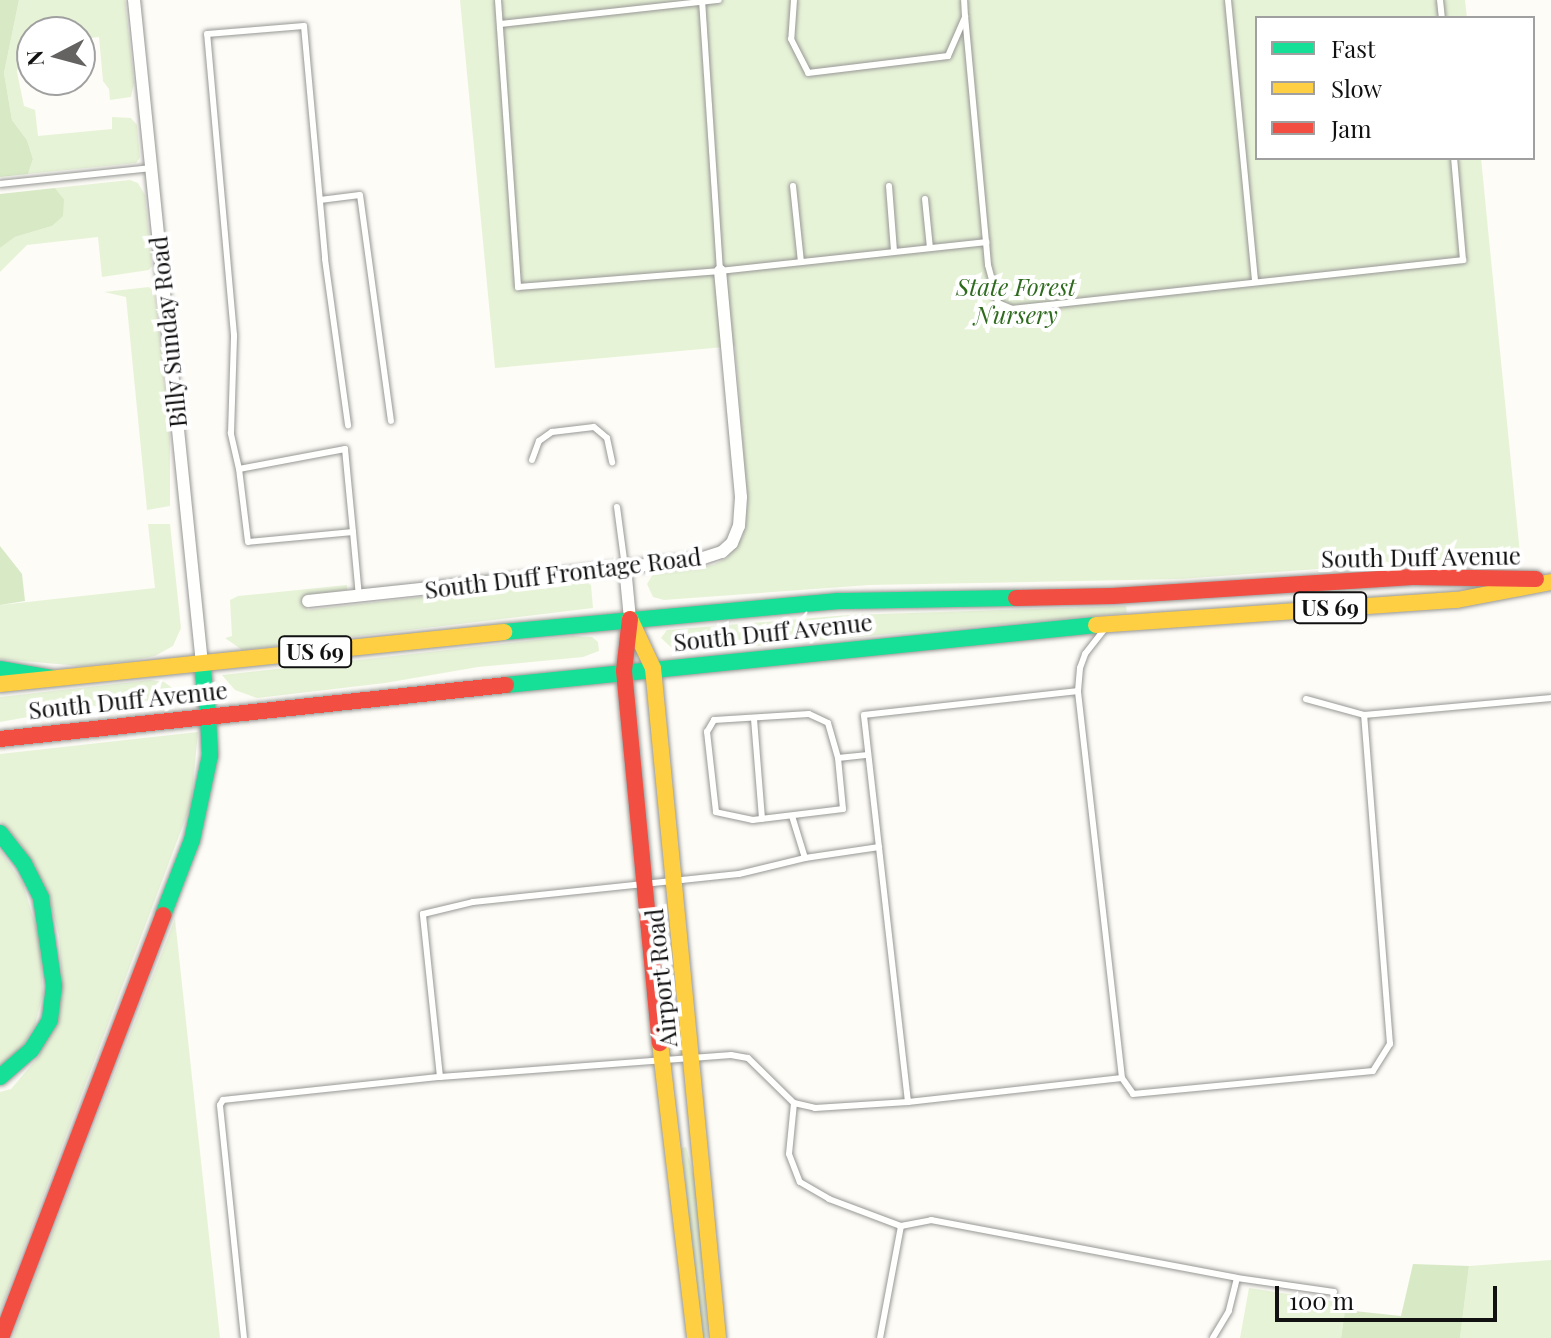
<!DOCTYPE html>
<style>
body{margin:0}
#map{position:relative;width:1551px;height:1338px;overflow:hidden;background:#fdfcf7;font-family:"Playfair Display",serif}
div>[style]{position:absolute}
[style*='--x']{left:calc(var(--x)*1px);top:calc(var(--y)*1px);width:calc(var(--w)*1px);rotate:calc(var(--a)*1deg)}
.green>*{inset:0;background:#e7f3d7}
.forest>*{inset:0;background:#d8eac5}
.roads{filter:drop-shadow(0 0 2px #979795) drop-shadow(0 0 2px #979795)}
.lane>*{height:6px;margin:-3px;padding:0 3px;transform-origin:3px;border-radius:3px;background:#fffffe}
.street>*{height:12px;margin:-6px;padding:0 6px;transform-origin:6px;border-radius:6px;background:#fffffe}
.fast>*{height:16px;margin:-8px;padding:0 8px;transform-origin:8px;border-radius:8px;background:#16e098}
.slow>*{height:16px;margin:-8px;padding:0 8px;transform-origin:8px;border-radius:8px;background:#ffcf43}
.jam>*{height:16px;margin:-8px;padding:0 8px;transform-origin:8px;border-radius:8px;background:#f24e42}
span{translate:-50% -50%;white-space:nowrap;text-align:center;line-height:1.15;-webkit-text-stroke:8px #fff;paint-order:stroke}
.shield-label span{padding:2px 6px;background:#fff;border:2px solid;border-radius:6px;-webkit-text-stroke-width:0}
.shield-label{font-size:22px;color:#111;font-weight:700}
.park-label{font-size:24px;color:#2f6b1f;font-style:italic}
.street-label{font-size:24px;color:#111}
.legend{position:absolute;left:1255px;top:16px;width:280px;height:144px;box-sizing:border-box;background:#fff;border:2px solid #a0a0a0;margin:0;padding:10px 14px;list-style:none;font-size:24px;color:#111}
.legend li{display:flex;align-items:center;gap:16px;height:40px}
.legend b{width:40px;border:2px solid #a0a0a0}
.north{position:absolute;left:16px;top:16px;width:80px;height:80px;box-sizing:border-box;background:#fff;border:2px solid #a0a0a0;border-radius:50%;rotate:264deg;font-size:22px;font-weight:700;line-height:32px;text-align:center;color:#111}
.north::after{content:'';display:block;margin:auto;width:28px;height:36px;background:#646362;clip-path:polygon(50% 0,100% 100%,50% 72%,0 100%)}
.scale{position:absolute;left:1275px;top:1286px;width:222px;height:36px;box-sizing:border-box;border:4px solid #111;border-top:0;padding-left:10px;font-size:24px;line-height:28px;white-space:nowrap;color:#111;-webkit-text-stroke:6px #fff;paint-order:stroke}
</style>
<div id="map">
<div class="green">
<i style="clip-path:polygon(19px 0,125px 0,134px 83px,131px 97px,110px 100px,109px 89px,103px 81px,99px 37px,80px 39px,80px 32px,32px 32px,32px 48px,19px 57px,17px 72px,24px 106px,35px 110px,38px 136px,112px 129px,112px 117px,131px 118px,137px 125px,140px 158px,136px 163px,28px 174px,33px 159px,27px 140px,12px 120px,4px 73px)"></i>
<i style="clip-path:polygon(460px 0,1465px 0,1467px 18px,1257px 18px,1257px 158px,1481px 158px,1520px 554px,1181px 579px,869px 585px,664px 600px,653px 597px,647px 584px,653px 574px,713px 565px,727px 558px,743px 536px,747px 495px,735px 346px,495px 368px)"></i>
<i style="clip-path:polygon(130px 180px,138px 183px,145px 195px,152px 266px,149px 270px,102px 277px,98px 237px,27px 245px,0 272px,0 248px,15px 237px,52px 226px,64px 199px,55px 188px)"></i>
<i style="clip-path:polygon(149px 287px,155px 292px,170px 438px,170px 506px,147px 510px,126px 297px,104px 292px)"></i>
<i style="clip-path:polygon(148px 524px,170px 524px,181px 628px,173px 646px,155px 656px,129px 661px,80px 666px,0 659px,0 605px,155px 588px)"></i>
<i style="clip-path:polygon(582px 579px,591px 585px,593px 608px,242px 650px,225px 638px,232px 636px,230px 600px,238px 596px,347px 585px,347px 590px,305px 595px,307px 610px)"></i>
<i style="clip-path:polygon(1126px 606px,1127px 613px,689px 652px,673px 649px,661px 638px,667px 630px,849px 615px)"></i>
<i style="clip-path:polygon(572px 636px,592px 637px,598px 642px,599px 651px,583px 657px,478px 667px,385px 683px,257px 698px,235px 690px,222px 675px)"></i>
<i style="clip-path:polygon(150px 680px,164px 682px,185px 697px,84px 707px,0 722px,0 697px)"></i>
<i style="clip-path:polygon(198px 732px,191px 804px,0 1311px,0 1092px,11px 1089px,39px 1056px,62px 982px,59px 935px,48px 894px,20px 843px,0 821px,0 754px)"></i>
<i style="clip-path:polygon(0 850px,23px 884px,39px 937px,43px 994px,35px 1025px,18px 1053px,0 1067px)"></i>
<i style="clip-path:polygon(175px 919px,220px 1338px,13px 1338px,19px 1319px)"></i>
<i style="clip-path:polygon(686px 1147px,696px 1185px,708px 1338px,703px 1338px,694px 1271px,682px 1148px)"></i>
<i style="clip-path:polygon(1551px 1260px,1551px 1338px,1460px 1338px,1469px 1266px)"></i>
<i style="clip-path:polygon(1249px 1288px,1346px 1303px,1341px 1338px,1240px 1338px)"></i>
</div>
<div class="forest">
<i style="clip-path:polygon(0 0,19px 0,4px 73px,12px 120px,27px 140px,33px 159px,28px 174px,0 177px)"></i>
<i style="clip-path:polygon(55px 188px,64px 199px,63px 216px,52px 226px,15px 237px,0 248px,0 194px)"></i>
<i style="clip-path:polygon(0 546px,22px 574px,25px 601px,0 605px)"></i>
<i style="clip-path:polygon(1413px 1264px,1469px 1266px,1460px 1338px,1341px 1338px,1345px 1310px,1401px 1316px)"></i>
</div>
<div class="roads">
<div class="lane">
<i style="--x:498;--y:0;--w:288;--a:86"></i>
<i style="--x:518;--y:287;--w:203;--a:-4.5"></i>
<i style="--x:720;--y:271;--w:268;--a:-6.2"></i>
<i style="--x:986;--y:242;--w:226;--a:-95.3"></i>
<i style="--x:702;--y:0;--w:272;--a:86.2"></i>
<i style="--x:794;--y:0;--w:39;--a:94"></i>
<i style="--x:791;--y:39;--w:38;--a:63"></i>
<i style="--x:808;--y:73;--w:141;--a:-6.9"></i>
<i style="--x:948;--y:56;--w:43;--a:-66.4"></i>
<i style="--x:965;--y:17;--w:17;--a:-93"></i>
<i style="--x:1228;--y:0;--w:282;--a:84.5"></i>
<i style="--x:1440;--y:0;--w:18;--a:84"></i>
<i style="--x:501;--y:24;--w:219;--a:-6.3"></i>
<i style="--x:0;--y:184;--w:152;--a:-6"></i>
<i style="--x:793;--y:186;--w:76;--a:84"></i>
<i style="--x:889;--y:186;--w:65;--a:85.6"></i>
<i style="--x:925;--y:199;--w:49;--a:84.2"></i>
<i style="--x:320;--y:200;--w:40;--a:-7.1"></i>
<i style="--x:360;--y:195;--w:228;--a:82.2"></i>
<i style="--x:986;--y:242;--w:23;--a:85"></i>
<i style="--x:988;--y:265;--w:39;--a:75"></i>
<i style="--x:998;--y:303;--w:15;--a:23"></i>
<i style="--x:1012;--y:309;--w:454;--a:-6.2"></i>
<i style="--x:1463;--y:260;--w:102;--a:-95"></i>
<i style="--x:532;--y:460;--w:20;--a:-70"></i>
<i style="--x:539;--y:441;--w:16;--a:-35"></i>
<i style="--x:552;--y:432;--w:42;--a:-6.8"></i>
<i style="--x:594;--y:427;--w:17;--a:40"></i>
<i style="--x:607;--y:438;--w:25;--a:78"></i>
<i style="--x:239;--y:469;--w:37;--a:-103"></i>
<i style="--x:231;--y:433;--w:98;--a:-88.2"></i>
<i style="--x:234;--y:335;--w:302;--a:-95.1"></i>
<i style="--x:207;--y:34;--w:97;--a:-4.7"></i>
<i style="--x:304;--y:26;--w:234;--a:84.8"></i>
<i style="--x:325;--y:259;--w:168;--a:82.1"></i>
<i style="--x:617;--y:507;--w:61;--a:82.4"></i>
<i style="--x:353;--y:532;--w:105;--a:174.6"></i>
<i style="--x:248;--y:542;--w:74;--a:-97"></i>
<i style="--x:239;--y:469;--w:108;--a:-10.7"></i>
<i style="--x:345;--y:449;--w:83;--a:84.5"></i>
<i style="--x:353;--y:532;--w:65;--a:84.7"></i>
<i style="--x:1306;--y:699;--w:60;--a:15.4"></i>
<i style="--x:1364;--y:715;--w:188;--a:-5.2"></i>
<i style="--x:754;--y:719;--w:100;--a:85.4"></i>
<i style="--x:838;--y:758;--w:51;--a:84.4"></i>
<i style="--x:843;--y:809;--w:91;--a:173"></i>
<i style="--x:753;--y:820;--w:38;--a:-168"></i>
<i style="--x:716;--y:812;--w:81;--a:-96.4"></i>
<i style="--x:707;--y:732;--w:14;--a:-60"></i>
<i style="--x:714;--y:720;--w:95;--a:-3.6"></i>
<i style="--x:809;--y:714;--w:21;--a:25"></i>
<i style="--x:828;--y:723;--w:36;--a:74"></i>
<i style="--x:838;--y:758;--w:30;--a:-6"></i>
<i style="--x:792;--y:816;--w:44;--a:72.8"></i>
<i style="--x:440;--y:1077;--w:164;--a:-96"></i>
<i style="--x:423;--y:914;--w:51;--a:-13.5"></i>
<i style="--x:473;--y:902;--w:267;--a:-6"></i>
<i style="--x:739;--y:874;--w:68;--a:-13.6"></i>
<i style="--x:805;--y:858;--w:75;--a:-8.5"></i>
<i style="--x:1122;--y:1078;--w:19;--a:55"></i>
<i style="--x:1133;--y:1094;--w:241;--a:-5.5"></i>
<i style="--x:1373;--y:1071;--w:32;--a:-58"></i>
<i style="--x:1390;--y:1044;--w:330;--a:-94.5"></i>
<i style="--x:908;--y:1102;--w:389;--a:-96.5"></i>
<i style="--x:864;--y:715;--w:215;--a:-6.4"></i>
<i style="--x:794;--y:1103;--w:51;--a:95.6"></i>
<i style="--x:789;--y:1154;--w:30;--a:69"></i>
<i style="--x:800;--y:1182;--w:34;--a:30"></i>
<i style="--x:829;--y:1199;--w:77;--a:20.6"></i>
<i style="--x:901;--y:1226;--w:114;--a:100.6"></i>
<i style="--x:901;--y:1226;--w:31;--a:-11"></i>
<i style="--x:931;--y:1220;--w:311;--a:10.7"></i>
<i style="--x:1237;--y:1278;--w:34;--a:104"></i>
<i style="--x:1229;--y:1311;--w:31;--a:121"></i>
<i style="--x:1237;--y:1278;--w:98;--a:8.2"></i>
<i style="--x:244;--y:1338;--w:234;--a:-95.9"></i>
<i style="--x:220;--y:1105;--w:6;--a:-59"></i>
<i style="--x:223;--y:1100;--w:218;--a:-6.1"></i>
<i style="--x:440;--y:1077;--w:292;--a:-4.3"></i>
<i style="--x:731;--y:1055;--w:17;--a:10"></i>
<i style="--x:748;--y:1058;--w:64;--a:44.4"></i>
<i style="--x:794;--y:1103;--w:22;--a:13"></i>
<i style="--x:815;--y:1108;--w:93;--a:-3.7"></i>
<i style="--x:908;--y:1102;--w:215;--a:-6.4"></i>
<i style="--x:1122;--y:1078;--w:389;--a:-96.5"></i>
<i style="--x:1078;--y:691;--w:23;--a:-85"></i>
<i style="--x:1080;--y:668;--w:15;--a:-70"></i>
<i style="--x:1085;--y:654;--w:31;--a:-52"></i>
</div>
<div class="street">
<i style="--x:134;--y:0;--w:667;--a:84.15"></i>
<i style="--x:625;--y:567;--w:52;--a:84.5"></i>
<i style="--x:308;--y:601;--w:394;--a:-6.1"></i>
<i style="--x:700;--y:559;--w:23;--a:-18"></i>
<i style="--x:722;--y:552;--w:13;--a:-42"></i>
<i style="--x:732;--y:543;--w:18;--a:-68"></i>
<i style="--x:739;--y:526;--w:29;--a:-86"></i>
<i style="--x:741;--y:497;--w:227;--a:-95.3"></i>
</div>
<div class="fast">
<i style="--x:504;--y:632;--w:336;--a:-5.3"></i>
<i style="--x:839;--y:601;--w:177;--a:-1"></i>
<i style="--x:202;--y:664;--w:52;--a:83.4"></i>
<i style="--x:0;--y:669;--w:53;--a:9.8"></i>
<i style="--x:506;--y:685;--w:593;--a:-5.81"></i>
<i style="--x:0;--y:833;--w:39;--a:52"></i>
<i style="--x:24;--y:864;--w:38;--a:63"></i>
<i style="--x:41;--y:898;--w:89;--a:81.6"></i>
<i style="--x:54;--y:986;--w:34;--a:97"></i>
<i style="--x:50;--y:1020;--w:36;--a:122"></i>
<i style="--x:31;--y:1050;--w:41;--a:138.9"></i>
<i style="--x:163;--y:915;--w:80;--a:-68.9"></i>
<i style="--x:192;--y:840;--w:87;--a:-78"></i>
<i style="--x:210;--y:755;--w:39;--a:-93"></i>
</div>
<div class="slow">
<i style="--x:630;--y:619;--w:54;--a:64.9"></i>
<i style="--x:653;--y:668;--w:673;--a:84.46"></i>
<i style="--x:1096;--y:625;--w:362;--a:-4"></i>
<i style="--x:1457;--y:600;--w:96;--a:-10.8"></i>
<i style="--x:0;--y:684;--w:507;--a:-5.89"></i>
<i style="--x:660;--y:1043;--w:297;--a:83.2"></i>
</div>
<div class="jam">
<i style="--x:1016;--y:598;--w:96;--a:-1.2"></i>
<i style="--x:1112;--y:596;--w:301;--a:-3.6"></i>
<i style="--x:1412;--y:577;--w:124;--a:0.9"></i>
<i style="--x:630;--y:619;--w:52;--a:96.6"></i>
<i style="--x:624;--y:671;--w:374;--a:84.5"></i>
<i style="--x:0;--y:739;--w:509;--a:-6.09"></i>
<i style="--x:1;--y:1338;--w:453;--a:-69"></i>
</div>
</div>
<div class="shield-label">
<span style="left:1330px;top:608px">US 69</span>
<span style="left:315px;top:652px">US 69</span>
</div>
<div class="park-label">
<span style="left:1016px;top:301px">State Forest<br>Nursery</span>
</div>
<div class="street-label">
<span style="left:168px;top:332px;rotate:-96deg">Billy Sunday Road</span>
<span style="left:1421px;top:557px;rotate:-1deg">South Duff Avenue</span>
<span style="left:563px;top:573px;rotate:-7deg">South Duff Frontage Road</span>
<span style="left:773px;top:632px;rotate:-6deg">South Duff Avenue</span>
<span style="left:128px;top:700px;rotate:-6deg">South Duff Avenue</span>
<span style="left:661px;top:978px;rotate:-96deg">Airport Road</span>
</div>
<ul class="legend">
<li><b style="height:10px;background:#16e098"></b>Fast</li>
<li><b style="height:10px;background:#ffcf43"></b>Slow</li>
<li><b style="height:10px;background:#f24e42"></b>Jam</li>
</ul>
<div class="north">N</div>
<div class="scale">100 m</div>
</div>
